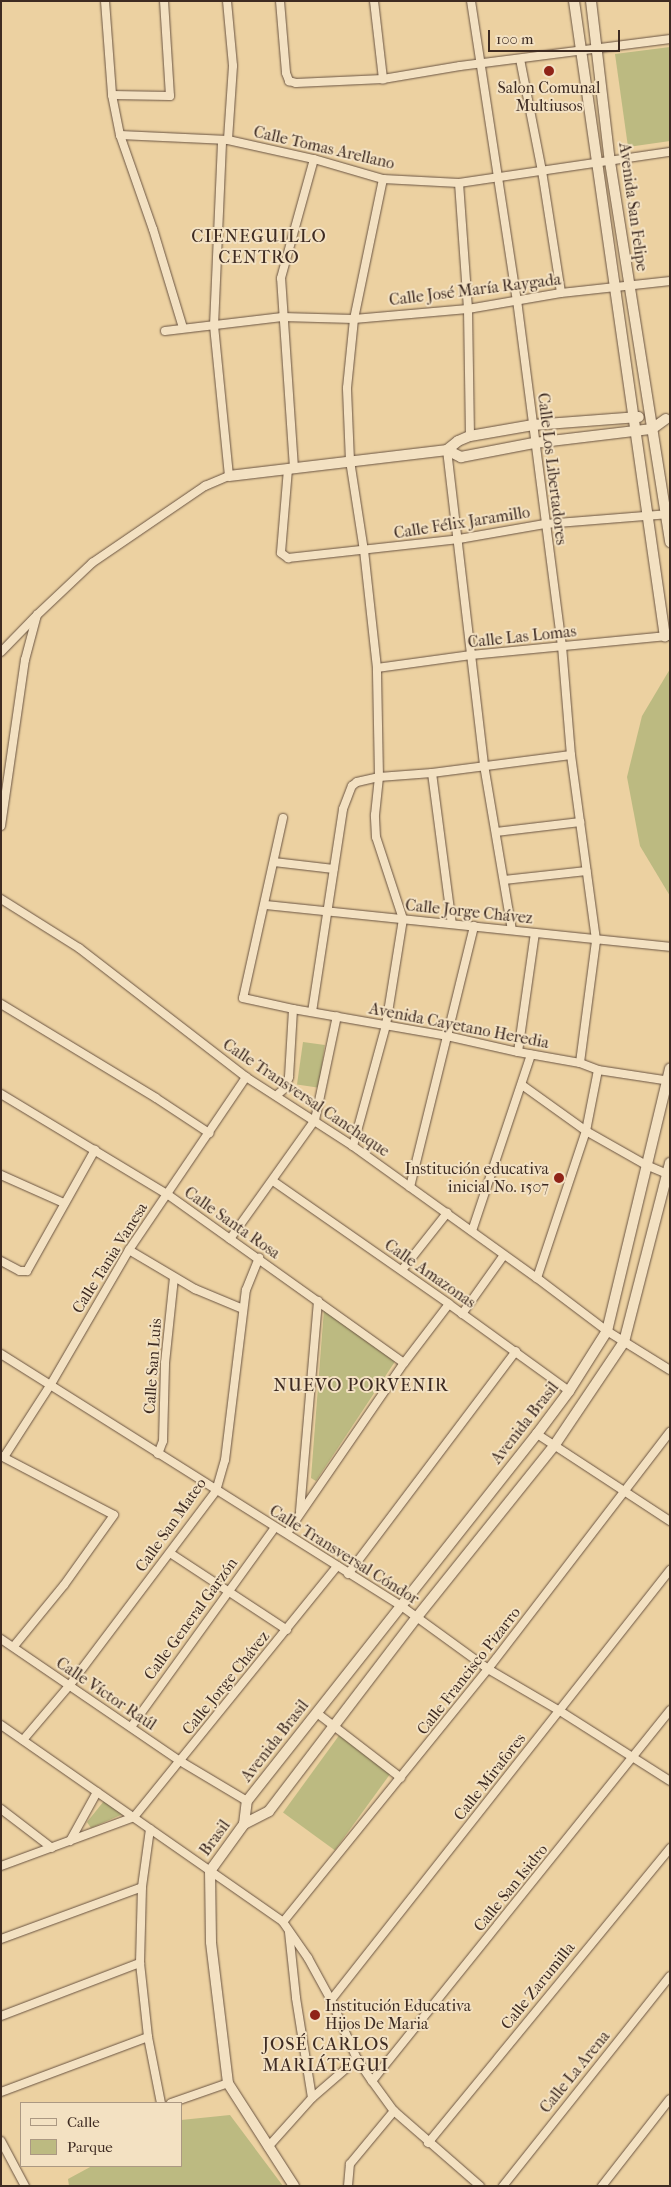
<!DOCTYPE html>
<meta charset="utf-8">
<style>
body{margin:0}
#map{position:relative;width:671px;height:2187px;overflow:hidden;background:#ecd1a1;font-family:"IM FELL French Canon",serif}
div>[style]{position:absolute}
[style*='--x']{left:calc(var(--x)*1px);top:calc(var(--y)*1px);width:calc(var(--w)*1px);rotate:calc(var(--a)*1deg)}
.green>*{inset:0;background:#bcba81;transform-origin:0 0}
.roads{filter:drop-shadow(0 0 1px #6a5442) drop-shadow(0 0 1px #6a5442)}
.minor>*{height:8px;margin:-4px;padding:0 4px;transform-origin:4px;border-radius:4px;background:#f3e1c2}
.tertiary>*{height:10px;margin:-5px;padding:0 5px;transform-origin:5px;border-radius:5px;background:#f3e1c2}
.dots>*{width:14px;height:14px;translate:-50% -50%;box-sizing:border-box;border:2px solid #f3e1c2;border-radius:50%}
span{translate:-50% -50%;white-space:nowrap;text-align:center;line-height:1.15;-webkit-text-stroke:4px #f3e1c2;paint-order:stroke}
.poi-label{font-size:16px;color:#3e2b22}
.right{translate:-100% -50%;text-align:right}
.left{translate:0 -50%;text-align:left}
.street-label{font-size:16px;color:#3e2b22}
.neighbourhood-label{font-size:18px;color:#3e2b22;letter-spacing:1px}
.frame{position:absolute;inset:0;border:2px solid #3e2b22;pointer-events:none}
.legend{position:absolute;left:20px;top:2102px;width:162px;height:65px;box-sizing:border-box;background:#f3e1c2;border:1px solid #ab9882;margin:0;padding:6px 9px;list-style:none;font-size:15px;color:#3e2b22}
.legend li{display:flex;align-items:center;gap:10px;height:25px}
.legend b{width:25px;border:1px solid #ab9882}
.scale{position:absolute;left:488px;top:30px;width:132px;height:22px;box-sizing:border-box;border:2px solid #3e2b22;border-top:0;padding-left:6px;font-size:15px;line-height:18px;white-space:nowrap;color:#3e2b22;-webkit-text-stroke:4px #f3e1c2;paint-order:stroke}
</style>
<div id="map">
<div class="green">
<i style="clip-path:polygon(670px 47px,670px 141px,628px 147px,615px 54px)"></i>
<i style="clip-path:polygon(670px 669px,670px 896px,640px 846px,627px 777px,642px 716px)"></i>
<i style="left:303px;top:1042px;width:22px;height:43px;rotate:8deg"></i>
<i style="clip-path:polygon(324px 1309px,396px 1360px,316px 1481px,311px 1478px)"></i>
<i style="left:343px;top:1730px;width:64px;height:102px;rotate:36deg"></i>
<i style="clip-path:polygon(104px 1801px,123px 1814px,91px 1828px,87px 1822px)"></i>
<i style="clip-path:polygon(230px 2115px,283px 2186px,69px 2186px,68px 2179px,92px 2166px,181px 2166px,181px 2120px)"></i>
</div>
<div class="roads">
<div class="minor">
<i style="--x:105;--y:1;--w:94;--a:85.7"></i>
<i style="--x:112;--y:95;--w:41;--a:78.7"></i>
<i style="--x:120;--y:135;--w:100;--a:70.7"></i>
<i style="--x:153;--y:229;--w:103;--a:73.1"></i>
<i style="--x:227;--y:1;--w:65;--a:84.7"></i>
<i style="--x:233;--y:66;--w:74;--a:93.9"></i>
<i style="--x:280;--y:1;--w:72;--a:85.2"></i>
<i style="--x:286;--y:73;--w:9;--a:69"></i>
<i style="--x:289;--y:81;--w:7;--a:16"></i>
<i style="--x:296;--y:83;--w:87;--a:-2.6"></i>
<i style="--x:383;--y:79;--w:78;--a:-9.6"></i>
<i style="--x:460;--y:66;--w:212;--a:-7.3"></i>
<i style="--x:374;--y:1;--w:79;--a:83.4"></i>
<i style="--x:471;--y:1;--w:303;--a:81.3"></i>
<i style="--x:517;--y:300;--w:349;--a:82.6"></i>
<i style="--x:562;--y:646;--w:109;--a:85.3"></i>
<i style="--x:571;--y:755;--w:188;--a:82.3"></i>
<i style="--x:596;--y:941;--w:123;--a:97.5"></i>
<i style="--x:520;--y:59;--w:114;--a:78.9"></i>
<i style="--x:542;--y:171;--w:123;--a:81.1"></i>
<i style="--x:112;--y:95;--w:58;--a:1"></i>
<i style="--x:170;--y:96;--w:95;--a:-93.6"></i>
<i style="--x:120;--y:135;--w:108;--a:2.7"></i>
<i style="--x:228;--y:140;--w:88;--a:12.5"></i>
<i style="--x:314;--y:159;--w:72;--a:16.2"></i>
<i style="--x:383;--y:179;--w:76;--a:3"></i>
<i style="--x:459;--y:183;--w:213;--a:-8.4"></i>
<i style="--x:459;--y:183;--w:126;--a:85.9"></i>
<i style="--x:468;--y:309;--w:127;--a:89.1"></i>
<i style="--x:165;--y:331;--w:118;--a:-6.8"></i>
<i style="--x:282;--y:317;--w:72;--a:1.6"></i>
<i style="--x:354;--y:319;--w:114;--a:-5"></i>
<i style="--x:468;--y:309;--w:94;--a:-9.8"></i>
<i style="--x:561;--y:293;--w:110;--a:-6.3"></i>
<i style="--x:447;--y:450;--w:317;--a:83.3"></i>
<i style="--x:484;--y:765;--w:167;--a:80.4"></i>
<i style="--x:294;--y:468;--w:190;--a:-93.9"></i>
<i style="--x:281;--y:278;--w:123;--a:-74.5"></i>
<i style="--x:288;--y:469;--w:84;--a:94.8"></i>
<i style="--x:281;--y:553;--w:9;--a:36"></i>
<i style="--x:288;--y:558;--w:172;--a:-6.3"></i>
<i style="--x:459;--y:539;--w:87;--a:-9.9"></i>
<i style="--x:545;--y:524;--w:125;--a:-4.6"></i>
<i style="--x:1;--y:652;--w:49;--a:-45.8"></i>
<i style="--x:377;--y:668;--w:95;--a:-7.9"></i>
<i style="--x:471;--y:655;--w:200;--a:-5.5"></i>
<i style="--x:432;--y:773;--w:152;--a:82.5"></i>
<i style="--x:283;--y:818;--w:184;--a:102.5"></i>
<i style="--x:243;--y:998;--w:51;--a:12.4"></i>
<i style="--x:293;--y:1009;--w:156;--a:9.9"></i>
<i style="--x:447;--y:1036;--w:73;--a:12.7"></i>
<i style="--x:518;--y:1052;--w:63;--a:10.1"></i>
<i style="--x:580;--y:1063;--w:19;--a:21"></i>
<i style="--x:598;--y:1070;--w:73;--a:8.7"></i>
<i style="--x:1;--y:826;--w:168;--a:-81.8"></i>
<i style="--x:25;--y:660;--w:47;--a:-75.1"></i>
<i style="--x:37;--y:615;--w:76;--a:-43.4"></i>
<i style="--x:92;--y:563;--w:137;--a:-34.3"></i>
<i style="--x:205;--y:486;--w:26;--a:-23"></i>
<i style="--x:229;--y:476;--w:151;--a:-95.7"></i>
<i style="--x:214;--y:326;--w:186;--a:-87.5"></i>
<i style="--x:496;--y:832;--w:85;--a:-6.8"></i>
<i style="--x:274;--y:862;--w:60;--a:6.7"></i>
<i style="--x:504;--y:880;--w:83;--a:-6.2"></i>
<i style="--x:1;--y:899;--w:92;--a:32.1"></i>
<i style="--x:79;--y:948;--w:211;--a:37.7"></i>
<i style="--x:246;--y:1077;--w:127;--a:32.8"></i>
<i style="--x:353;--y:1146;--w:226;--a:35.7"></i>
<i style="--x:537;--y:1278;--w:88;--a:37.1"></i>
<i style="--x:607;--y:1331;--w:74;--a:31.8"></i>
<i style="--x:265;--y:905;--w:407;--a:5.9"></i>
<i style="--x:1;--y:1004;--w:181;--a:31.2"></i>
<i style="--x:156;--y:1098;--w:64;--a:33.4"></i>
<i style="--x:312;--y:1012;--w:205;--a:-81.3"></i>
<i style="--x:343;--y:809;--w:25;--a:-69"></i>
<i style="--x:352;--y:786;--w:6;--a:-39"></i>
<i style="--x:357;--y:782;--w:23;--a:-13"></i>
<i style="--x:379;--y:777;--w:53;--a:-4.3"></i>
<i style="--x:432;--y:773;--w:140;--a:-7.4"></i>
<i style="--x:518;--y:1052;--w:120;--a:-81.9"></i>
<i style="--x:522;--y:1085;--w:79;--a:35.7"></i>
<i style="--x:586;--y:1131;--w:69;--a:29.5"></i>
<i style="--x:646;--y:1165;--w:26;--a:23"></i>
<i style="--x:1;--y:1094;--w:194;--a:31.1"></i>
<i style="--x:167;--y:1194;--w:291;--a:35.5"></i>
<i style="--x:277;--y:1095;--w:11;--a:-41"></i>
<i style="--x:285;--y:1088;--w:12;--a:-70"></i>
<i style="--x:289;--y:1077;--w:68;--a:-86.6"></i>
<i style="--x:353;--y:1146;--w:125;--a:-74.7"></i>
<i style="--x:386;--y:1025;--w:107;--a:-80.9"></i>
<i style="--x:403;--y:919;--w:86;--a:-108.2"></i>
<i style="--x:376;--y:837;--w:22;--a:-93"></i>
<i style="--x:375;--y:815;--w:38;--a:-84"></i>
<i style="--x:379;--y:777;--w:109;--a:-91.1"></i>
<i style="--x:377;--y:668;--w:118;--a:-96.3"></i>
<i style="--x:364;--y:551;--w:91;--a:-98.8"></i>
<i style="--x:350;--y:461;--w:73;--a:-92.4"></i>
<i style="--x:347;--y:388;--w:69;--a:-84.2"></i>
<i style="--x:354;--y:319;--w:143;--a:-78.3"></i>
<i style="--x:1;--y:1175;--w:69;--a:24"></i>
<i style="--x:273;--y:1181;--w:215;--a:34.9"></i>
<i style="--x:449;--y:1304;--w:148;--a:35.9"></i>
<i style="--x:410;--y:1187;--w:269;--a:-76.2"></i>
<i style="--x:472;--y:1231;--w:186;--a:-71.5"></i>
<i style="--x:230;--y:1239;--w:146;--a:-54.5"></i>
<i style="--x:315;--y:1120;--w:106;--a:-78.1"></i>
<i style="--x:129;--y:1250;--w:77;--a:30.6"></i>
<i style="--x:195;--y:1289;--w:52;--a:22.6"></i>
<i style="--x:1;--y:1261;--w:21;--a:28"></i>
<i style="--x:20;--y:1271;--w:7;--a:0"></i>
<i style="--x:27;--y:1271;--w:139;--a:-60.7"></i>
<i style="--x:402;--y:1270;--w:73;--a:-51.7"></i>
<i style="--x:537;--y:1278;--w:155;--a:-71.6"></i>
<i style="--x:586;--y:1131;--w:62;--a:-78.9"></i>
<i style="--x:462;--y:1314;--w:72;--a:-54.6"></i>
<i style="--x:1;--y:1354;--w:471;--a:32.2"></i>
<i style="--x:400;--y:1605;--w:109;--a:36"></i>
<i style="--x:488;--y:1669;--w:83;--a:30.3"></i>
<i style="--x:560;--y:1711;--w:130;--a:32.5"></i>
<i style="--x:537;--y:1434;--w:159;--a:33.2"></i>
<i style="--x:158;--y:1454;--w:14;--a:-69"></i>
<i style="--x:163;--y:1441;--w:78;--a:-88.5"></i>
<i style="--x:165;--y:1363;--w:85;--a:-84"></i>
<i style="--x:1;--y:1456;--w:127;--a:27.6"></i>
<i style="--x:114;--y:1515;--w:86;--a:125.5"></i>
<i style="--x:64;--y:1585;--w:79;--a:129.3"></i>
<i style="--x:4;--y:1457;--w:87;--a:-57.2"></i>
<i style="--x:51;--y:1384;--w:155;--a:-59.8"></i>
<i style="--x:129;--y:1250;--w:209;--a:-55.9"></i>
<i style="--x:300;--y:1511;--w:211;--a:-85.1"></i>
<i style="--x:287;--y:1533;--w:206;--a:-55.5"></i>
<i style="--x:404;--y:1363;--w:74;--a:-52.7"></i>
<i style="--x:170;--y:1553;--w:140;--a:33.3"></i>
<i style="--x:348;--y:1574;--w:279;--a:-53"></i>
<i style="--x:1;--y:1639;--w:217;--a:34.3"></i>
<i style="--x:180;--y:1761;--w:78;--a:30.8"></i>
<i style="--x:317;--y:1713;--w:106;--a:37.7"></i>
<i style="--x:1;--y:1725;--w:344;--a:34.9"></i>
<i style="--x:283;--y:1922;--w:44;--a:55.2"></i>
<i style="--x:308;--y:1958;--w:48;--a:61.3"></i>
<i style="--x:331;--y:2000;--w:64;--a:66.2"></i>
<i style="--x:357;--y:2059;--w:27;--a:56"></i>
<i style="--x:372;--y:2081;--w:37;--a:54"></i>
<i style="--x:394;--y:2111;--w:114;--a:41.1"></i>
<i style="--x:131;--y:1727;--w:246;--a:-54.2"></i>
<i style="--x:23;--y:1740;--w:71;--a:-49.6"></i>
<i style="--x:69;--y:1686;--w:244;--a:-53"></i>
<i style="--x:216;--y:1491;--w:32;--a:-74"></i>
<i style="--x:225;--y:1460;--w:171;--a:-83"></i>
<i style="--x:246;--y:1290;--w:35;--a:-68"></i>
<i style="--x:1;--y:1809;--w:64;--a:37.4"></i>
<i style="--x:150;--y:1829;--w:59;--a:97.9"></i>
<i style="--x:142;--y:1887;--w:76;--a:91.5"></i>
<i style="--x:140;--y:1963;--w:74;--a:83.8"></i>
<i style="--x:148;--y:2037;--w:67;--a:78.9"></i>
<i style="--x:70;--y:1841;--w:56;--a:-61.1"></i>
<i style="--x:1;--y:1866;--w:142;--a:-20.2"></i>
<i style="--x:134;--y:1817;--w:323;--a:-51"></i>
<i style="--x:283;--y:1922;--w:326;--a:-51"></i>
<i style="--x:488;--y:1669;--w:299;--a:-52.5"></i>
<i style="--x:289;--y:1932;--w:66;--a:83.9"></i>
<i style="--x:296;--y:1998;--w:101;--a:80.9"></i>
<i style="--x:1;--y:1939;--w:150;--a:-20.2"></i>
<i style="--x:331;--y:2000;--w:548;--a:-51.75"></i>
<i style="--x:1;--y:2016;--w:149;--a:-20.9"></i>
<i style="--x:372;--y:2081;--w:476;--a:-51.2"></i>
<i style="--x:1;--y:2092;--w:157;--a:-20.5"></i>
<i style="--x:171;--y:2103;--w:60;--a:-19.3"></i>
<i style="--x:1;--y:2141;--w:51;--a:61.9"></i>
<i style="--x:428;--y:2143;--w:382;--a:-50.6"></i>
<i style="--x:268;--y:2147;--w:66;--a:-48.1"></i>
<i style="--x:312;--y:2098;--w:60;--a:-40.9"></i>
<i style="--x:348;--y:2186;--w:22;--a:-85"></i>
<i style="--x:350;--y:2164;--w:69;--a:-50.3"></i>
<i style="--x:503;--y:2186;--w:268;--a:-51.5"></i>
<i style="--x:602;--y:2186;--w:110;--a:-52"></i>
</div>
<div class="tertiary">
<i style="--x:574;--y:1;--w:642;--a:81.86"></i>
<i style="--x:591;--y:1;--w:162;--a:83.3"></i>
<i style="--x:610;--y:162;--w:385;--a:81"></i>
<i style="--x:447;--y:450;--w:14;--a:-39"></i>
<i style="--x:458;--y:441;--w:13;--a:-23"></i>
<i style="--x:470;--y:436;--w:64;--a:-9.9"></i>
<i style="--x:533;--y:425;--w:106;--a:-4.3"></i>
<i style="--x:229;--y:476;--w:220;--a:-6.8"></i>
<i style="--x:447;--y:450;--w:16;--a:27"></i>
<i style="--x:461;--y:457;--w:74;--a:-10.9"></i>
<i style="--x:534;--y:443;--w:119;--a:-6.8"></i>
<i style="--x:652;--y:429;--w:17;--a:-36"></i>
<i style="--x:244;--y:1824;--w:23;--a:-83"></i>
<i style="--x:247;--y:1801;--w:468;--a:-51.7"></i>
<i style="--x:537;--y:1434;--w:54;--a:-53.3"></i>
<i style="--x:569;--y:1391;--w:71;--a:-57.7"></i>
<i style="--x:607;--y:1331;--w:270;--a:-76.5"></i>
<i style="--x:294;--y:2186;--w:122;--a:-122.7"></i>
<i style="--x:228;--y:2083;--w:142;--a:-96.9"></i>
<i style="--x:211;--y:1942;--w:71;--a:-90.8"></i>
<i style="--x:210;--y:1871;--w:58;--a:-54.1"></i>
<i style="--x:244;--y:1824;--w:28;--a:-27"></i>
<i style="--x:269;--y:1811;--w:244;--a:-52.7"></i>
<i style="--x:417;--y:1617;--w:219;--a:-51.3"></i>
<i style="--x:554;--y:1446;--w:125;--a:-56.1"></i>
<i style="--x:624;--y:1342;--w:185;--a:-75.6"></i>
</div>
</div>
<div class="dots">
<i style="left:549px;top:71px;background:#8f2418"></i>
<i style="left:559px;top:1178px;background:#8f2418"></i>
<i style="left:315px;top:2015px;background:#8f2418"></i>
</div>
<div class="poi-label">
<span style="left:549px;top:97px">Salon Comunal<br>Multiusos</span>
<span class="right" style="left:549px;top:1178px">Institución educativa<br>inicial No. 1507</span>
<span class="left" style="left:325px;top:2015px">Institución Educativa<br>Hijos De Maria</span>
</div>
<div class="street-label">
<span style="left:324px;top:148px;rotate:13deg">Calle Tomas Arellano</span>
<span style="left:633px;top:207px;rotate:82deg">Avenida San Felipe</span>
<span style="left:475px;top:290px;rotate:-7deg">Calle José María Raygada</span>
<span style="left:552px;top:469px;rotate:83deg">Calle Los Libertadores</span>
<span style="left:462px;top:523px;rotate:-9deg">Calle Félix Jaramillo</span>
<span style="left:522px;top:637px;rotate:-6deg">Calle Las Lomas</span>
<span style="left:469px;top:912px;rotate:6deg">Calle Jorge Chávez</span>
<span style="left:459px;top:1026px;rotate:11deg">Avenida Cayetano Heredia</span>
<span style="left:306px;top:1098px;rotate:34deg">Calle Transversal Canchaque</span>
<span style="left:232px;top:1223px;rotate:35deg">Calle Santa Rosa</span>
<span style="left:110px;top:1258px;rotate:-58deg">Calle Tania Vanesa</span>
<span style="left:430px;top:1274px;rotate:35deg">Calle Amazonas</span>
<span style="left:153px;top:1366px;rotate:-86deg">Calle San Luis</span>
<span style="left:525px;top:1423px;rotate:-52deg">Avenida Brasil</span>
<span style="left:171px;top:1525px;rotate:-55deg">Calle San Mateo</span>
<span style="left:344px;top:1555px;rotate:32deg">Calle Transversal Cóndor</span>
<span style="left:191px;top:1619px;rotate:-54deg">Calle General Garzón</span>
<span style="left:469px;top:1671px;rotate:-52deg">Calle Francisco Pizarro</span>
<span style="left:226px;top:1683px;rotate:-51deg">Calle Jorge Chávez</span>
<span style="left:106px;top:1694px;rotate:34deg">Calle Víctor Raúl</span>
<span style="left:275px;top:1741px;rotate:-52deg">Avenida Brasil</span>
<span style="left:490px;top:1777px;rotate:-52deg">Calle Mirafores</span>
<span style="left:215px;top:1838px;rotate:-54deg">Brasil</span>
<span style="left:511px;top:1888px;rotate:-51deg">Calle San Isidro</span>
<span style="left:538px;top:1986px;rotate:-51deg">Calle Zarumilla</span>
<span style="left:575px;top:2072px;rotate:-51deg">Calle La Arena</span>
</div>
<div class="neighbourhood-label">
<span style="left:259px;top:248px">CIENEGUILLO<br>CENTRO</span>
<span style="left:361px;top:1386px">NUEVO PORVENIR</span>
<span style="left:326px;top:2056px">JOSÉ CARLOS<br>MARIÁTEGUI</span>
</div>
<div class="frame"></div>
<ul class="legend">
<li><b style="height:6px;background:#f3e1c2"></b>Calle</li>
<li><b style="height:14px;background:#bcba81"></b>Parque</li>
</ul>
<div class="scale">100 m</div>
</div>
